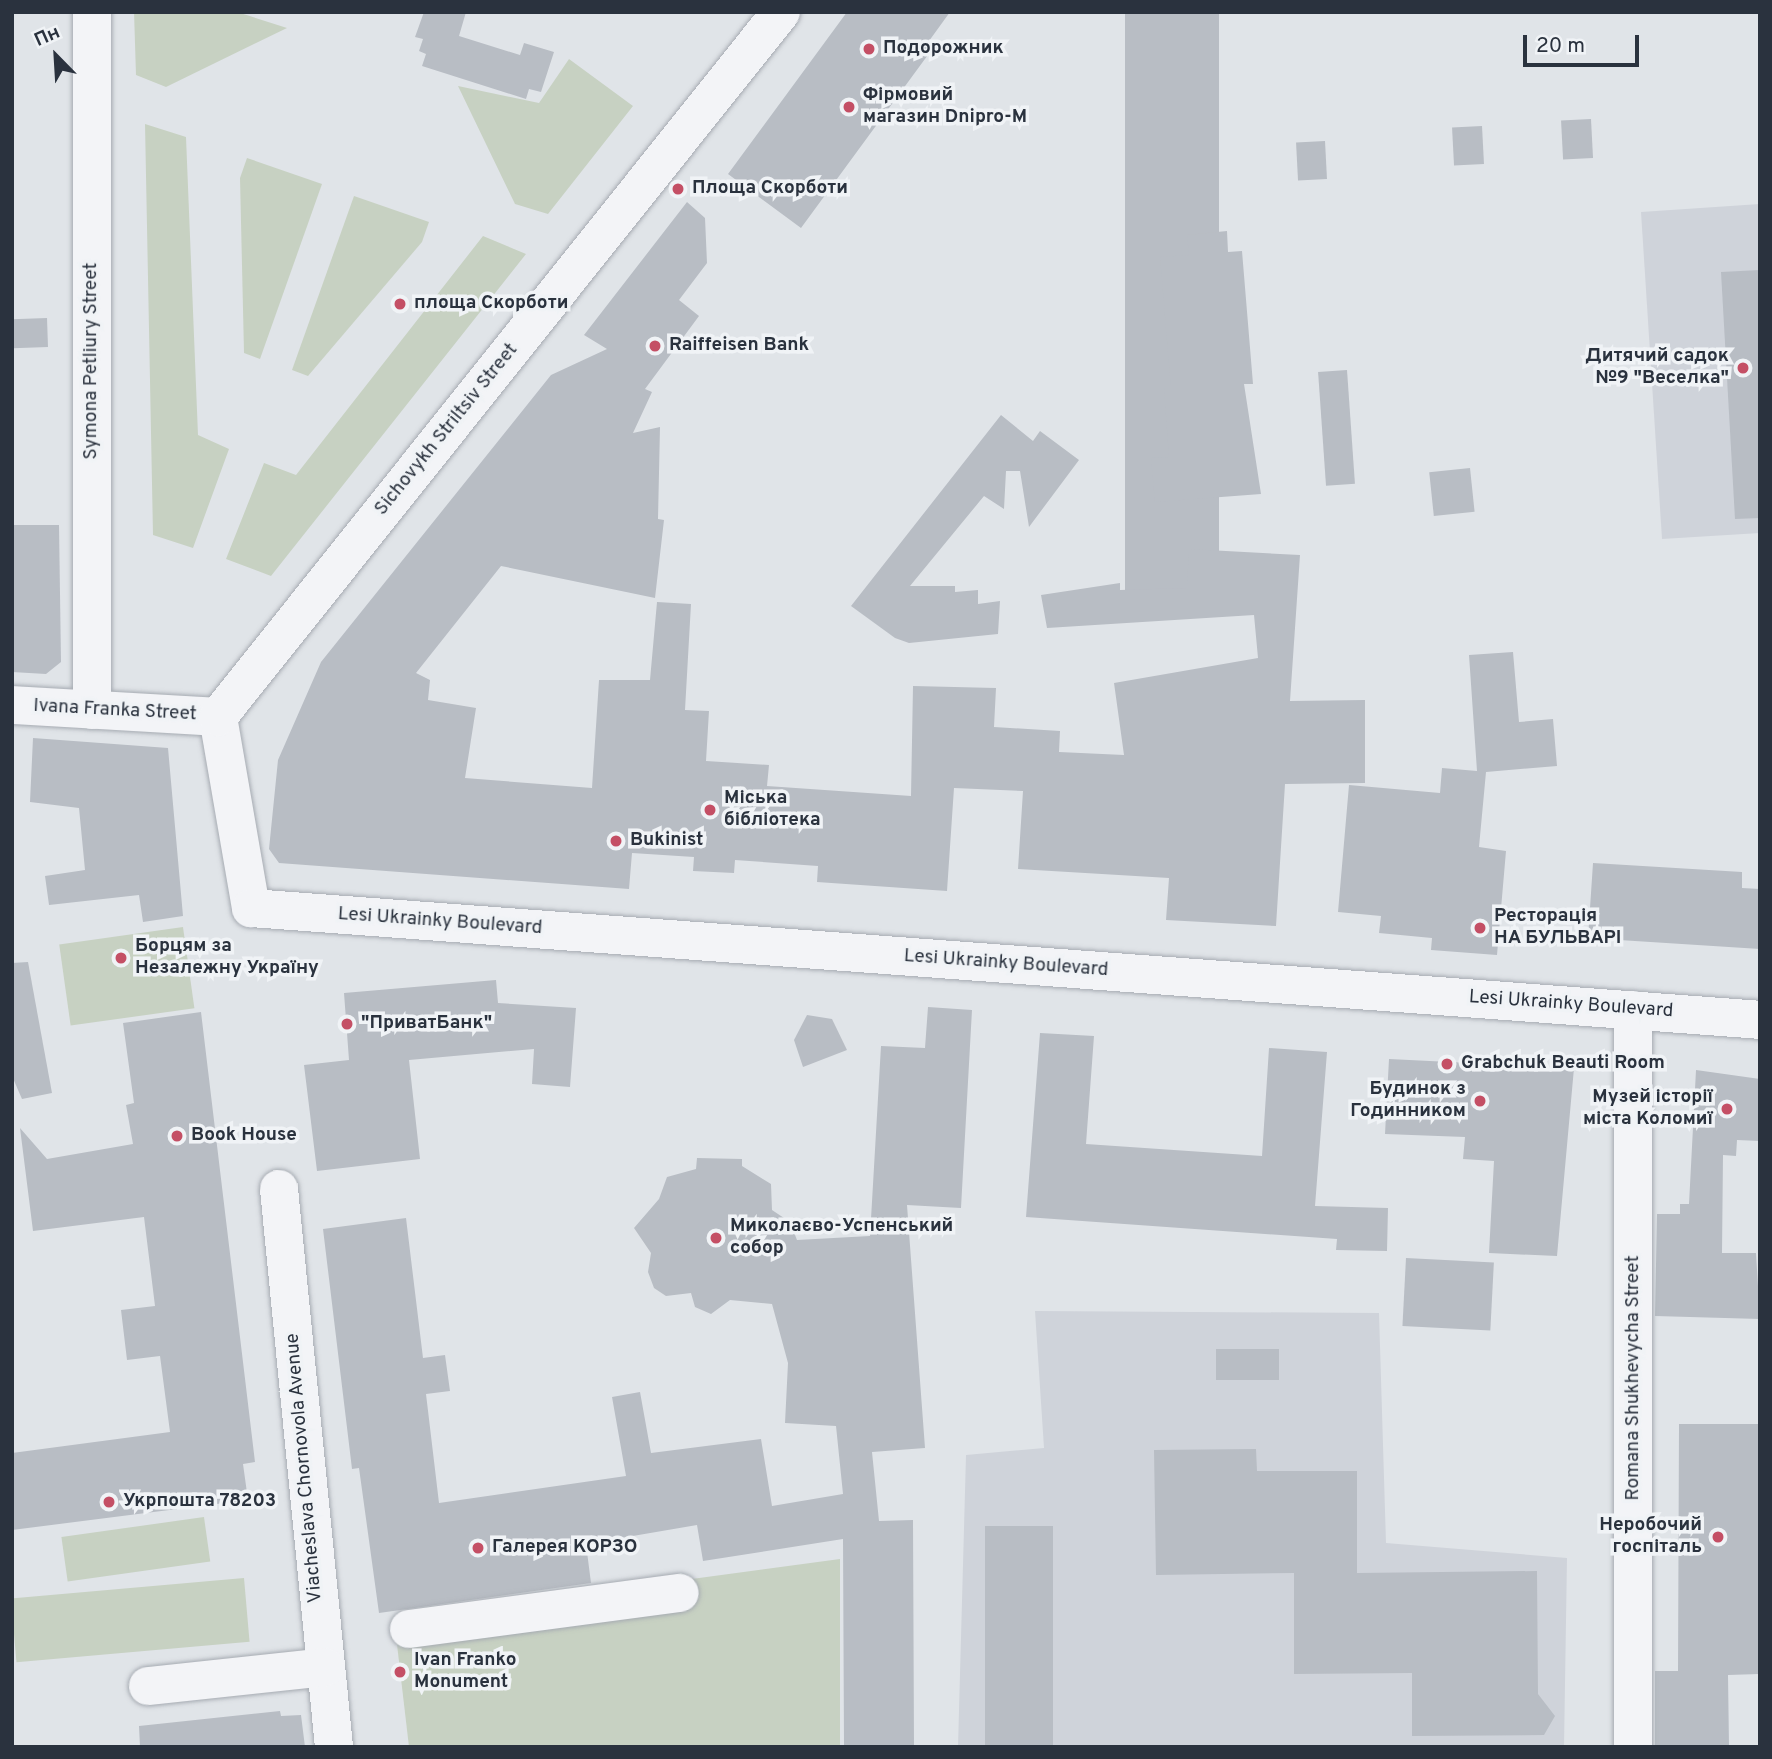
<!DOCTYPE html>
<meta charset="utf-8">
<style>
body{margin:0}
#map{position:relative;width:1772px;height:1759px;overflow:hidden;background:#e0e4e8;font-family:Overpass,sans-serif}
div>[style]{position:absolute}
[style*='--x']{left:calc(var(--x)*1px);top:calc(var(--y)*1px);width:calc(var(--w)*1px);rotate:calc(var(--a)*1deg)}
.built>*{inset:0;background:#cfd3da}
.green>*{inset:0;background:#c7d1c2;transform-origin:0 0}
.building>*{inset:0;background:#b8bdc4;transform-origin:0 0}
.roads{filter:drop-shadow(0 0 2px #a6abb2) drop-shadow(0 0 2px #a6abb2)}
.minor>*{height:38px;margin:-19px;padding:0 19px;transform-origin:19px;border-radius:19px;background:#f3f4f7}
.dots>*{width:19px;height:19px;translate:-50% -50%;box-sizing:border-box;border:4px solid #f0f3f6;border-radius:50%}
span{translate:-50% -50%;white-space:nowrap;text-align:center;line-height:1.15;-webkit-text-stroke:7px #f0f3f6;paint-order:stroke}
.poi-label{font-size:19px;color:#2a323e;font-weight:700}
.left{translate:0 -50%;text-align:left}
.right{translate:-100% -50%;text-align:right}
.street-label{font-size:19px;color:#2a323e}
.frame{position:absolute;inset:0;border:14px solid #2a323e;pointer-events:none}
.north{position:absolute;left:21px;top:21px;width:70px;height:70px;-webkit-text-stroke:5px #f0f3f6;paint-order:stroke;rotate:336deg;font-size:19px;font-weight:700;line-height:28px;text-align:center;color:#2a323e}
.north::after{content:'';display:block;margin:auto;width:24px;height:32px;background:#2a323e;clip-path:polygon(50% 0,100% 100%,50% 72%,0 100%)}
.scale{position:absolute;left:1523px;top:35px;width:116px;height:32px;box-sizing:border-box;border:4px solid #2a323e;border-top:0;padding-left:9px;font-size:21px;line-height:24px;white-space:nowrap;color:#2a323e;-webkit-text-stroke:5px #f0f3f6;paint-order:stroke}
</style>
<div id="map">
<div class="built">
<i style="clip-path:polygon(1760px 204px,1760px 533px,1662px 539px,1641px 212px)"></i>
<i style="clip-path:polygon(1035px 1311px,1379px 1313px,1386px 1543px,1567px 1558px,1564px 1747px,958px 1747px,966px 1455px,1044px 1448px)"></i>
</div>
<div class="green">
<i style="clip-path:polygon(134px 12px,237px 12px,287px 28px,166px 87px,136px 75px)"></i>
<i style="clip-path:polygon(569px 59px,633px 106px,548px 214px,515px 204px,458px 86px,539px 103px)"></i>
<i style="clip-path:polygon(145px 124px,186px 137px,198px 435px,229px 449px,193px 548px,153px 535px)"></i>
<i style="clip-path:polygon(247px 158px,322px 184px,260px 359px,244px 353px,240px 178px)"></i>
<i style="clip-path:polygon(354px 196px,429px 222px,422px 242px,308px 376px,292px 370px)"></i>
<i style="clip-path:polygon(483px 236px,526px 254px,271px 576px,226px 559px,264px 463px,296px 475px)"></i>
<i style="left:183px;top:927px;width:82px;height:125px;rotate:82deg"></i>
<i style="left:204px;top:1517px;width:45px;height:144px;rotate:82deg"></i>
<i style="clip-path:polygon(840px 1559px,840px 1747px,409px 1747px,394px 1619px)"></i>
<i style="left:244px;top:1578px;width:64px;height:234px;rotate:85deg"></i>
</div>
<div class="building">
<i style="clip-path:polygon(424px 12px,466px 12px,459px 36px,520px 55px,524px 43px,554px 52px,541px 92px,529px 89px,526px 99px,422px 66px,426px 54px,419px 51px,423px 39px,415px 37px)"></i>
<i style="clip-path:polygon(847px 12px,950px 12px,929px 41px,933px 48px,801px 228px,728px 174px)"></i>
<i style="left:1125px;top:12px;width:94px;height:579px"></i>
<i style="left:1591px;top:119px;width:39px;height:30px;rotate:87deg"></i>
<i style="left:1482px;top:126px;width:38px;height:30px;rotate:87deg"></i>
<i style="left:1325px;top:141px;width:38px;height:29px;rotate:87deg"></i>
<i style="clip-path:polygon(687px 202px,705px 218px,707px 263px,679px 300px,699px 316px,645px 389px,652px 392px,633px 433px,660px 427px,658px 519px,664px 520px,655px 598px,501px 566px,416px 673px,430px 680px,428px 700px,476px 708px,465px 778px,592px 788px,599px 680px,650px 680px,657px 602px,691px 604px,685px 710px,709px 711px,706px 761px,769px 765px,767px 786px,911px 796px,913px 686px,996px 688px,994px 727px,1060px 731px,1059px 752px,1124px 755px,1114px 683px,1258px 658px,1254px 615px,1047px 628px,1041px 595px,1120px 583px,1120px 590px,1187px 588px,1189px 549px,1300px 555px,1290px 701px,1365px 700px,1365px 783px,1285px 784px,1276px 926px,1166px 920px,1169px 878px,1018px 869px,1023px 791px,954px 788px,947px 891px,817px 882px,818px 866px,735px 860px,734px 873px,693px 871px,694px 857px,632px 853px,629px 889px,279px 863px,269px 849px,278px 760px,321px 662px,551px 375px,607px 349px,584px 335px)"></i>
<i style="clip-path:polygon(1227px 231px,1228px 252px,1242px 251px,1253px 384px,1244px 384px,1261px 494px,1155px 502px,1151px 458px,1169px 457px,1164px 388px,1171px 388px,1160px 257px,1189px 255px,1187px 235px)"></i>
<i style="clip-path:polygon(1760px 270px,1760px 518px,1735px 519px,1721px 272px)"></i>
<i style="left:47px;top:318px;width:29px;height:35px;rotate:88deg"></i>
<i style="left:1347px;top:370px;width:114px;height:29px;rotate:86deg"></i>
<i style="clip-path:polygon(1001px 415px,1033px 441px,1040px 431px,1079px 460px,1029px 527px,1020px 471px,1006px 471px,1004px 509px,984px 496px,910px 586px,955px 586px,955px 592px,978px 590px,978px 604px,1000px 601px,998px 634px,909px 643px,895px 638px,851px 606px)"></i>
<i style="left:1470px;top:468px;width:44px;height:41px;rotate:84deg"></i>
<i style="clip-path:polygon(12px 525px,59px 525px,61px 662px,46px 674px,12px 672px)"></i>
<i style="clip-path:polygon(1513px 652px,1519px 722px,1553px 719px,1557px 766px,1486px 772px,1479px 847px,1506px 851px,1497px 955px,1431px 950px,1432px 938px,1379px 933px,1381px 916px,1338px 912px,1349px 785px,1440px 793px,1442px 768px,1477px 771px,1469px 655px)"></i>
<i style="clip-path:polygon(33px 738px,168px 748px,183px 916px,143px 922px,139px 895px,49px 905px,45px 876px,85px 870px,79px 808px,30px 802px)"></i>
<i style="clip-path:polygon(1593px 863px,1742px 872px,1742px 888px,1760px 889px,1760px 949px,1588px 938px)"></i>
<i style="clip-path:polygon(28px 962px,52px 1093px,22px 1099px,12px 1076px,12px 963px)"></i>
<i style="clip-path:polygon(496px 980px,498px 1003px,576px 1008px,570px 1087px,532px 1084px,534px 1049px,409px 1060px,420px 1159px,317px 1171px,304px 1065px,349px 1060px,344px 993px)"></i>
<i style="clip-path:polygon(928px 1007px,972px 1010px,961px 1208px,907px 1205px,925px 1448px,872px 1452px,879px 1521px,913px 1520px,914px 1747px,844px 1747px,843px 1539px,703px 1561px,697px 1525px,586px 1544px,591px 1583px,379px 1613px,359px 1468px,352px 1469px,323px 1229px,406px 1218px,423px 1358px,445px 1355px,450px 1391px,426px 1394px,439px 1503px,626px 1476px,612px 1397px,640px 1392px,651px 1453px,761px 1439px,772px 1506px,843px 1494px,836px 1426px,785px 1423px,788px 1363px,772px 1304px,730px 1300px,711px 1314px,695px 1307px,691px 1293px,666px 1296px,654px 1288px,648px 1272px,651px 1253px,634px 1228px,659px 1199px,667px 1177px,696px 1169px,697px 1158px,742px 1159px,742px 1166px,771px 1184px,772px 1210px,790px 1222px,797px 1240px,870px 1236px,881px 1046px,925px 1048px)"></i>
<i style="clip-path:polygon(201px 1012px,255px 1462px,243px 1464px,248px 1500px,12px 1530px,12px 1453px,170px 1432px,160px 1356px,127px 1360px,121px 1310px,155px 1306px,144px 1217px,33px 1231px,20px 1128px,47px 1159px,133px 1144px,126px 1105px,134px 1103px,123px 1023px)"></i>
<i style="clip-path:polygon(807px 1015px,832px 1019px,847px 1050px,803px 1067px,794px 1040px)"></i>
<i style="clip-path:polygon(1040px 1033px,1094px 1036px,1086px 1144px,1262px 1156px,1269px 1048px,1327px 1052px,1315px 1206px,1388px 1208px,1387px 1251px,1336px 1250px,1337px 1239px,1026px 1217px)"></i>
<i style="clip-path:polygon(1389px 1059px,1574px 1068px,1557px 1256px,1489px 1253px,1494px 1161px,1463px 1159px,1465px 1137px,1385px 1134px)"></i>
<i style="clip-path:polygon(1696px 1070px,1760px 1079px,1760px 1141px,1737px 1140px,1736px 1156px,1723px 1155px,1722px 1253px,1756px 1253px,1760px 1319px,1655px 1316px,1657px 1214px,1680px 1214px,1680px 1204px,1689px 1204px)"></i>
<i style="left:1406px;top:1258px;width:88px;height:68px;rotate:3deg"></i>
<i style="left:1216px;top:1349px;width:63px;height:31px"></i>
<i style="clip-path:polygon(1679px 1424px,1758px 1424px,1759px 1674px,1728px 1675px,1729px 1747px,1655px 1747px,1655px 1671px,1678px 1671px)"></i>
<i style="clip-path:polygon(1256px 1449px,1257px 1471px,1357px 1471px,1357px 1573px,1537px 1571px,1538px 1694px,1555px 1716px,1544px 1735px,1412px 1736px,1412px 1673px,1294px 1674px,1294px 1573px,1156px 1575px,1154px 1450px)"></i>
<i style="left:985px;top:1526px;width:68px;height:221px"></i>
<i style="clip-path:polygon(280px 1711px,281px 1716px,301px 1715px,305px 1747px,140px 1747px,139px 1726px)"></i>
</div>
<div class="roads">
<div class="minor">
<i style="--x:12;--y:705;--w:206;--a:3.3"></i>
<i style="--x:92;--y:710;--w:698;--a:-90"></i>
<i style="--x:218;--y:717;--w:194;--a:80.2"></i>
<i style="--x:251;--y:908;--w:1513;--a:4.24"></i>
<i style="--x:218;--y:717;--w:902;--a:-51.39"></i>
<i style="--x:1633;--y:1010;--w:737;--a:90"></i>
<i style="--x:279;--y:1189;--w:561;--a:84.37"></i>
<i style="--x:409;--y:1629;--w:273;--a:-7.6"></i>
<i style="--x:148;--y:1686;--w:178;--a:-6.1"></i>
</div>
</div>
<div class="dots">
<i style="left:869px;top:49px;background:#c44f65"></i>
<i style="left:849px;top:107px;background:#c44f65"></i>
<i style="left:678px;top:189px;background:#c44f65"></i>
<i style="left:400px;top:304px;background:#c44f65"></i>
<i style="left:655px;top:346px;background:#c44f65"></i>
<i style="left:1743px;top:368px;background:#c44f65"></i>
<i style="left:710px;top:810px;background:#c44f65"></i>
<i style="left:616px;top:841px;background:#c44f65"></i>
<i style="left:1480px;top:928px;background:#c44f65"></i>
<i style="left:121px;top:958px;background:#c44f65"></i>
<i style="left:347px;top:1024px;background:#c44f65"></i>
<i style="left:1447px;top:1064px;background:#c44f65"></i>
<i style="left:1480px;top:1101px;background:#c44f65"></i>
<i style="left:1727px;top:1109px;background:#c44f65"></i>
<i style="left:177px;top:1136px;background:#c44f65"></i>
<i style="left:716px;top:1238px;background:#c44f65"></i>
<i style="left:109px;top:1502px;background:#c44f65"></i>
<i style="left:1718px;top:1537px;background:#c44f65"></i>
<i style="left:478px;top:1548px;background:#c44f65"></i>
<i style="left:400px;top:1672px;background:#c44f65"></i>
</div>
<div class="poi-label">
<span class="left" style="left:883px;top:49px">Подорожник</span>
<span class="left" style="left:863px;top:107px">Фірмовий<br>магазин Dnipro-M</span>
<span class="left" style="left:692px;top:189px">Площа Скорботи</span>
<span class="left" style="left:414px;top:304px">площа Скорботи</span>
<span class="left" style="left:669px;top:346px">Raiffeisen Bank</span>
<span class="right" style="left:1729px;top:368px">Дитячий садок<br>№9 "Веселка"</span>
<span class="left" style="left:724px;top:810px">Міська<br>бібліотека</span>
<span class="left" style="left:630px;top:841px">Bukinist</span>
<span class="left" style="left:1494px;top:928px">Ресторація<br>НА БУЛЬВАРІ</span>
<span class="left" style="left:135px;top:958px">Борцям за<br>Незалежну Україну</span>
<span class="left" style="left:361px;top:1024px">"ПриватБанк"</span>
<span class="left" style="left:1461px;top:1064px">Grabchuk Beauti Room</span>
<span class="right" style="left:1466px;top:1101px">Будинок з<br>Годинником</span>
<span class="right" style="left:1713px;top:1109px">Музей історії<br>міста Коломиї</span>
<span class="left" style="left:191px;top:1136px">Book House</span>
<span class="left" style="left:730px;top:1238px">Миколаєво-Успенський<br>собор</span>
<span class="left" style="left:123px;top:1502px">Укрпошта 78203</span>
<span class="right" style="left:1702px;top:1537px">Неробочий<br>госпіталь</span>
<span class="left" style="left:492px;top:1548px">Галерея КОРЗО</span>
<span class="left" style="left:414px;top:1672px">Ivan Franko<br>Monument</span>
</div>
<div class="street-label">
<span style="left:92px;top:361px;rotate:-90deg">Symona Petliury Street</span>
<span style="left:447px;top:430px;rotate:-51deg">Sichovykh Striltsiv Street</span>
<span style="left:115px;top:711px;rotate:3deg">Ivana Franka Street</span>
<span style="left:440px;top:922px;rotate:4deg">Lesi Ukrainky Boulevard</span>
<span style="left:1006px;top:964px;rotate:4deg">Lesi Ukrainky Boulevard</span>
<span style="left:1571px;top:1005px;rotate:4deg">Lesi Ukrainky Boulevard</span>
<span style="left:1634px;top:1378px;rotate:-90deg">Romana Shukhevycha Street</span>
<span style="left:305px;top:1468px;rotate:-95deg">Viacheslava Chornovola Avenue</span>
</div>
<div class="frame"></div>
<div class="north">Пн</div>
<div class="scale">20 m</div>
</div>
